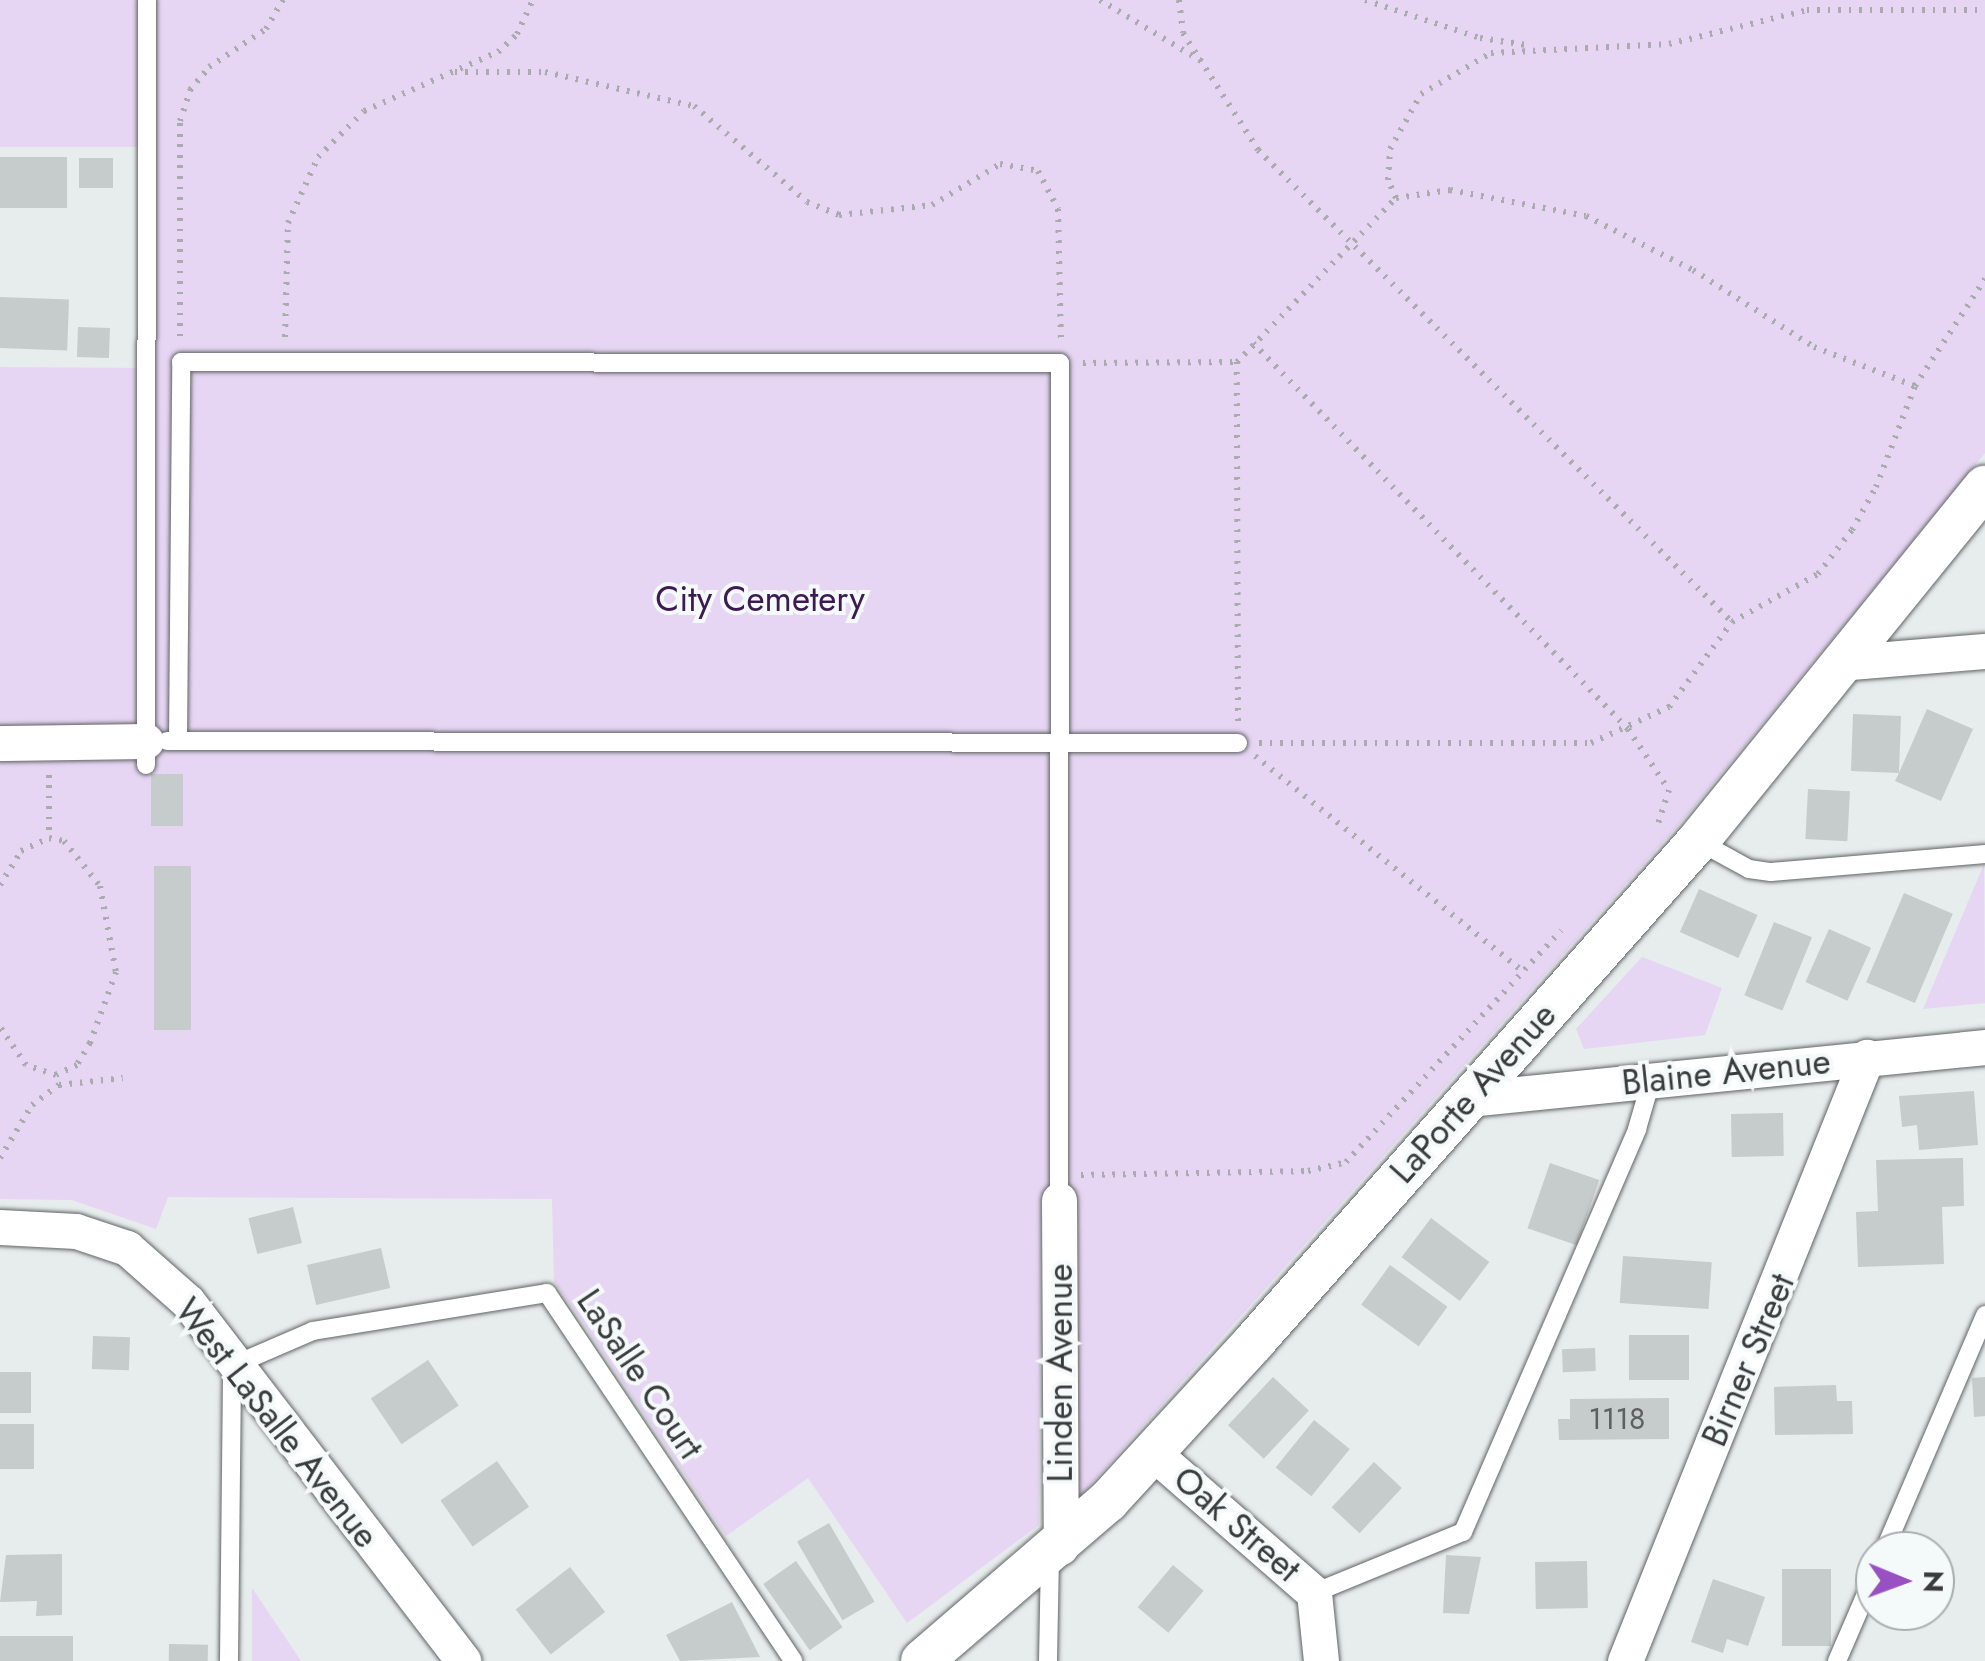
<!DOCTYPE html>
<style>
body{margin:0}
#map{position:relative;width:1985px;height:1661px;overflow:hidden;background:#e7ecec;font-family:Jost,sans-serif}
div>[style]{position:absolute}
[style*='--x']{left:calc(var(--x)*1px);top:calc(var(--y)*1px);width:calc(var(--w)*1px);rotate:calc(var(--a)*1deg)}
.green>*{inset:0;background:#e6d5f3;transform-origin:0 0}
.building>*{inset:0;background:#c6cbcb;transform-origin:0 0}
.path>*{height:6px;margin-top:-3px;transform-origin:0;background:repeating-linear-gradient(90deg,#a8acac 0 2.5px,transparent 0 10.5px)}
.roads{filter:drop-shadow(0 0 2px #606464) drop-shadow(0 0 2px #606464)}
.service>*{height:18px;margin:-9px;padding:0 9px;transform-origin:9px;border-radius:9px;background:#fff}
.minor>*{height:35px;margin:-17.5px;padding:0 17.5px;transform-origin:17.5px;border-radius:17.5px;background:#fff}
.tertiary>*{height:42px;margin:-21px;padding:0 21px;transform-origin:21px;border-radius:21px;background:#fff}
span{translate:-50% -50%;white-space:nowrap;text-align:center;line-height:1.15;-webkit-text-stroke:8px #f4f9f9;paint-order:stroke}
.number-label{font-size:30px;color:#5d6060}
.number-label span{-webkit-text-stroke-width:0}
.park-label{font-size:35px;color:#3e1a53}
.street-label{font-size:35px;color:#3a3c3c}
.north{position:absolute;left:1855px;top:1531px;width:100px;height:100px;box-sizing:border-box;background:#f4f9f9;border:2px solid #aaadad;border-radius:50%;rotate:91deg;font-size:28px;font-weight:700;line-height:40px;text-align:center;color:#3a3c3c}
.north::after{content:'';display:block;margin:auto;width:35px;height:45px;background:#9850c3;clip-path:polygon(50% 0,100% 100%,50% 72%,0 100%)}
</style>
<div id="map">
<div class="green">
<i style="left:0;top:0;width:140px;height:147px"></i>
<i style="clip-path:polygon(156px 0,1985px 0,1985px 453px,1689px 813px,1077px 1500px,1078px 1199px,1041px 1199px,1039px 1525px,907px 1623px,808px 1478px,726px 1536px,554px 1281px,552px 1199px,168px 1197px,156px 1229px,72px 1200px,0 1199px,0 367px,139px 368px,153px 619px)"></i>
<i style="clip-path:polygon(1984px 864px,1985px 1003px,1923px 1009px)"></i>
<i style="clip-path:polygon(1642px 957px,1722px 988px,1705px 1035px,1584px 1049px,1576px 1029px)"></i>
<i style="clip-path:polygon(252px 1588px,301px 1661px,252px 1661px)"></i>
</div>
<div class="building">
<i style="left:0;top:157px;width:67px;height:51px"></i>
<i style="left:79px;top:158px;width:34px;height:30px"></i>
<i style="left:0;top:297px;width:69px;height:51px;rotate:2deg"></i>
<i style="left:78px;top:327px;width:32px;height:30px;rotate:2deg"></i>
<i style="clip-path:polygon(1927px 709px,1973px 729px,1941px 801px,1895px 781px,1899px 773px,1851px 771px,1853px 714px,1901px 716px,1899px 773px)"></i>
<i style="left:183px;top:774px;width:52px;height:32px;rotate:90deg"></i>
<i style="left:1808px;top:789px;width:42px;height:50px;rotate:3deg"></i>
<i style="left:154px;top:866px;width:37px;height:164px"></i>
<i style="left:1699px;top:889px;width:64px;height:47px;rotate:24deg"></i>
<i style="left:1904px;top:893px;width:53px;height:97px;rotate:23deg"></i>
<i style="left:1774px;top:922px;width:41px;height:79px;rotate:22deg"></i>
<i style="left:1829px;top:929px;width:46px;height:58px;rotate:24deg"></i>
<i style="clip-path:polygon(1974px 1091px,1978px 1145px,1919px 1150px,1917px 1125px,1902px 1127px,1899px 1096px)"></i>
<i style="left:1783px;top:1113px;width:43px;height:52px;rotate:89deg"></i>
<i style="clip-path:polygon(1963px 1158px,1964px 1206px,1942px 1207px,1944px 1264px,1858px 1267px,1856px 1212px,1878px 1211px,1876px 1160px)"></i>
<i style="left:1550px;top:1163px;width:52px;height:69px;rotate:19deg"></i>
<i style="left:293px;top:1207px;width:37px;height:46px;rotate:76deg"></i>
<i style="left:1431px;top:1218px;width:73px;height:49px;rotate:37deg"></i>
<i style="left:381px;top:1248px;width:41px;height:76px;rotate:77deg"></i>
<i style="left:1623px;top:1256px;width:89px;height:47px;rotate:4deg"></i>
<i style="left:1390px;top:1265px;width:71px;height:49px;rotate:36deg"></i>
<i style="left:1629px;top:1335px;width:60px;height:45px"></i>
<i style="left:93px;top:1336px;width:37px;height:33px;rotate:2deg"></i>
<i style="left:1595px;top:1348px;width:23px;height:33px;rotate:88deg"></i>
<i style="left:428px;top:1360px;width:55px;height:69px;rotate:56deg"></i>
<i style="left:0;top:1372px;width:31px;height:41px"></i>
<i style="left:1273px;top:1377px;width:49px;height:66px;rotate:43deg"></i>
<i style="clip-path:polygon(1985px 1377px,1985px 1416px,1974px 1417px,1972px 1378px)"></i>
<i style="clip-path:polygon(1836px 1385px,1837px 1401px,1852px 1401px,1853px 1434px,1775px 1435px,1774px 1387px)"></i>
<i style="clip-path:polygon(1669px 1398px,1669px 1439px,1559px 1440px,1558px 1419px,1570px 1419px,1570px 1399px)"></i>
<i style="left:1314px;top:1420px;width:46px;height:61px;rotate:39deg"></i>
<i style="left:0;top:1424px;width:34px;height:45px"></i>
<i style="left:497px;top:1461px;width:56px;height:69px;rotate:55deg"></i>
<i style="left:1374px;top:1462px;width:38px;height:62px;rotate:43deg"></i>
<i style="left:829px;top:1523px;width:91px;height:37px;rotate:60deg"></i>
<i style="clip-path:polygon(62px 1554px,62px 1615px,36px 1616px,37px 1601px,0 1602px,6px 1555px)"></i>
<i style="clip-path:polygon(1446px 1555px,1481px 1557px,1469px 1614px,1443px 1613px)"></i>
<i style="left:796px;top:1561px;width:81px;height:40px;rotate:55deg"></i>
<i style="left:1587px;top:1561px;width:47px;height:52px;rotate:89deg"></i>
<i style="left:1173px;top:1565px;width:40px;height:55px;rotate:40deg"></i>
<i style="left:570px;top:1567px;width:57px;height:69px;rotate:52deg"></i>
<i style="left:1782px;top:1569px;width:49px;height:77px"></i>
<i style="clip-path:polygon(1713px 1579px,1765px 1597px,1748px 1646px,1727px 1639px,1723px 1653px,1691px 1642px)"></i>
<i style="clip-path:polygon(732px 1602px,760px 1657px,680px 1661px,666px 1635px)"></i>
<i style="left:0;top:1636px;width:73px;height:25px"></i>
<i style="left:169px;top:1644px;width:39px;height:17px;rotate:1deg"></i>
</div>
<div class="path">
<i style="--x:1100;--y:0;--w:118;--a:31.1"></i>
<i style="--x:1179;--y:0;--w:33;--a:83"></i>
<i style="--x:1183;--y:33;--w:139;--a:57.3"></i>
<i style="--x:1258;--y:150;--w:669;--a:44.88"></i>
<i style="--x:1365;--y:0;--w:121;--a:18.3"></i>
<i style="--x:1480;--y:38;--w:48;--a:8.5"></i>
<i style="--x:455;--y:72;--w:90;--a:0"></i>
<i style="--x:545;--y:72;--w:153;--a:12.9"></i>
<i style="--x:694;--y:106;--w:148;--a:40.3"></i>
<i style="--x:807;--y:202;--w:35;--a:22"></i>
<i style="--x:839;--y:215;--w:94;--a:-6.1"></i>
<i style="--x:932;--y:205;--w:79;--a:-31.1"></i>
<i style="--x:1000;--y:164;--w:39;--a:10"></i>
<i style="--x:1038;--y:171;--w:43;--a:62.2"></i>
<i style="--x:1058;--y:209;--w:130;--a:88.7"></i>
<i style="--x:1396;--y:198;--w:20;--a:-114"></i>
<i style="--x:1388;--y:180;--w:31;--a:-86"></i>
<i style="--x:1390;--y:149;--w:63;--a:-60.6"></i>
<i style="--x:1421;--y:94;--w:81;--a:-30.4"></i>
<i style="--x:1491;--y:53;--w:178;--a:-2.9"></i>
<i style="--x:1669;--y:44;--w:142;--a:-13.8"></i>
<i style="--x:1807;--y:10;--w:178;--a:0"></i>
<i style="--x:180;--y:336;--w:215;--a:-90"></i>
<i style="--x:180;--y:121;--w:33;--a:-72"></i>
<i style="--x:190;--y:90;--w:30;--a:-50"></i>
<i style="--x:209;--y:67;--w:69;--a:-33.7"></i>
<i style="--x:266;--y:29;--w:34;--a:-60"></i>
<i style="--x:285;--y:337;--w:114;--a:-88.5"></i>
<i style="--x:288;--y:223;--w:72;--a:-65.6"></i>
<i style="--x:318;--y:157;--w:65;--a:-45"></i>
<i style="--x:364;--y:111;--w:146;--a:-23.8"></i>
<i style="--x:498;--y:52;--w:26;--a:-43"></i>
<i style="--x:517;--y:34;--w:38;--a:-65"></i>
<i style="--x:1253;--y:343;--w:538;--a:45.83"></i>
<i style="--x:1628;--y:729;--w:73;--a:56.1"></i>
<i style="--x:1669;--y:790;--w:38;--a:108"></i>
<i style="--x:1083;--y:363;--w:154;--a:-0.4"></i>
<i style="--x:1238;--y:721;--w:359;--a:-90.2"></i>
<i style="--x:1237;--y:362;--w:228;--a:-45.9"></i>
<i style="--x:1396;--y:198;--w:55;--a:-8.4"></i>
<i style="--x:1450;--y:190;--w:138;--a:10.8"></i>
<i style="--x:1586;--y:216;--w:120;--a:26.8"></i>
<i style="--x:1693;--y:270;--w:143;--a:32.5"></i>
<i style="--x:1814;--y:347;--w:108;--a:21.1"></i>
<i style="--x:1259;--y:743;--w:332;--a:0"></i>
<i style="--x:1591;--y:743;--w:86;--a:-24.8"></i>
<i style="--x:1669;--y:707;--w:106;--a:-53.5"></i>
<i style="--x:1732;--y:622;--w:98;--a:-29.2"></i>
<i style="--x:1818;--y:574;--w:56;--a:-52.3"></i>
<i style="--x:1852;--y:530;--w:49;--a:-60.8"></i>
<i style="--x:1876;--y:487;--w:108;--a:-68.9"></i>
<i style="--x:1915;--y:386;--w:128;--a:-56.8"></i>
<i style="--x:1255;--y:756;--w:345;--a:38.8"></i>
<i style="--x:49;--y:775;--w:63;--a:90"></i>
<i style="--x:0;--y:885;--w:40;--a:-58"></i>
<i style="--x:21;--y:851;--w:31;--a:-25"></i>
<i style="--x:49;--y:838;--w:15;--a:11"></i>
<i style="--x:64;--y:841;--w:58;--a:51.3"></i>
<i style="--x:100;--y:886;--w:87;--a:79.5"></i>
<i style="--x:116;--y:972;--w:76;--a:110.1"></i>
<i style="--x:90;--y:1043;--w:26;--a:121"></i>
<i style="--x:77;--y:1065;--w:23;--a:155"></i>
<i style="--x:56;--y:1075;--w:32;--a:-162"></i>
<i style="--x:26;--y:1065;--w:46;--a:-124.4"></i>
<i style="--x:0;--y:1158;--w:62;--a:-58.9"></i>
<i style="--x:32;--y:1105;--w:34;--a:-37"></i>
<i style="--x:59;--y:1085;--w:64;--a:-6.2"></i>
<i style="--x:1081;--y:1175;--w:227;--a:-1"></i>
<i style="--x:1308;--y:1171;--w:39;--a:-13"></i>
<i style="--x:1346;--y:1162;--w:316;--a:-47.1"></i>
</div>
<div class="roads">
<div class="service">
<i style="--x:167;--y:741;--w:1071;--a:0.11"></i>
<i style="--x:178;--y:741;--w:379;--a:-89.5"></i>
<i style="--x:181;--y:362;--w:879;--a:0.07"></i>
<i style="--x:1060;--y:363;--w:837;--a:90.07"></i>
<i style="--x:146;--y:765;--w:765;--a:-89.93"></i>
<i style="--x:1698;--y:841;--w:58;--a:28.8"></i>
<i style="--x:1749;--y:869;--w:22;--a:8"></i>
<i style="--x:1771;--y:872;--w:215;--a:-4.8"></i>
<i style="--x:1884;--y:1551;--w:257;--a:-66.8"></i>
<i style="--x:1314;--y:1593;--w:161;--a:-22.3"></i>
<i style="--x:1463;--y:1532;--w:439;--a:-66.6"></i>
<i style="--x:1637;--y:1129;--w:50;--a:-73.7"></i>
<i style="--x:229;--y:1661;--w:295;--a:-89.4"></i>
<i style="--x:232;--y:1366;--w:88;--a:-23.4"></i>
<i style="--x:313;--y:1331;--w:237;--a:-9.2"></i>
<i style="--x:547;--y:1293;--w:443;--a:56.2"></i>
<i style="--x:1048;--y:1661;--w:104;--a:-88.9"></i>
<i style="--x:1837;--y:1661;--w:96;--a:-66.6"></i>
</div>
<div class="minor">
<i style="--x:1850;--y:662;--w:135;--a:-4.7"></i>
<i style="--x:0;--y:743;--w:146;--a:-0.8"></i>
<i style="--x:1468;--y:1099;--w:520;--a:-5.74"></i>
<i style="--x:1059;--y:1200;--w:347;--a:89.7"></i>
<i style="--x:0;--y:1227;--w:76;--a:3"></i>
<i style="--x:76;--y:1231;--w:54;--a:18.4"></i>
<i style="--x:127;--y:1248;--w:81;--a:41.5"></i>
<i style="--x:188;--y:1302;--w:452;--a:52.5"></i>
<i style="--x:1151;--y:1451;--w:216;--a:41.1"></i>
<i style="--x:1314;--y:1593;--w:68;--a:84.1"></i>
<i style="--x:1625;--y:1661;--w:651;--a:-68.17"></i>
</div>
<div class="tertiary">
<i style="--x:922;--y:1661;--w:245;--a:-40.7"></i>
<i style="--x:1108;--y:1501;--w:216;--a:-47.4"></i>
<i style="--x:1254;--y:1342;--w:669;--a:-48.45"></i>
<i style="--x:1698;--y:841;--w:456;--a:-51"></i>
</div>
</div>
<div class="number-label">
<span style="left:1617px;top:1419px">1118</span>
</div>
<div class="park-label">
<span style="left:760px;top:599px">City Cemetery</span>
</div>
<div class="street-label">
<span style="left:1726px;top:1072px;rotate:-6deg">Blaine Avenue</span>
<span style="left:1473px;top:1093px;rotate:-48deg">LaPorte Avenue</span>
<span style="left:1748px;top:1360px;rotate:-67deg">Birner Street</span>
<span style="left:1060px;top:1373px;rotate:-90deg">Linden Avenue</span>
<span style="left:640px;top:1374px;rotate:56deg">LaSalle Court</span>
<span style="left:277px;top:1423px;rotate:52deg">West LaSalle Avenue</span>
<span style="left:1237px;top:1524px;rotate:41deg">Oak Street</span>
</div>
<div class="north">N</div>
</div>
